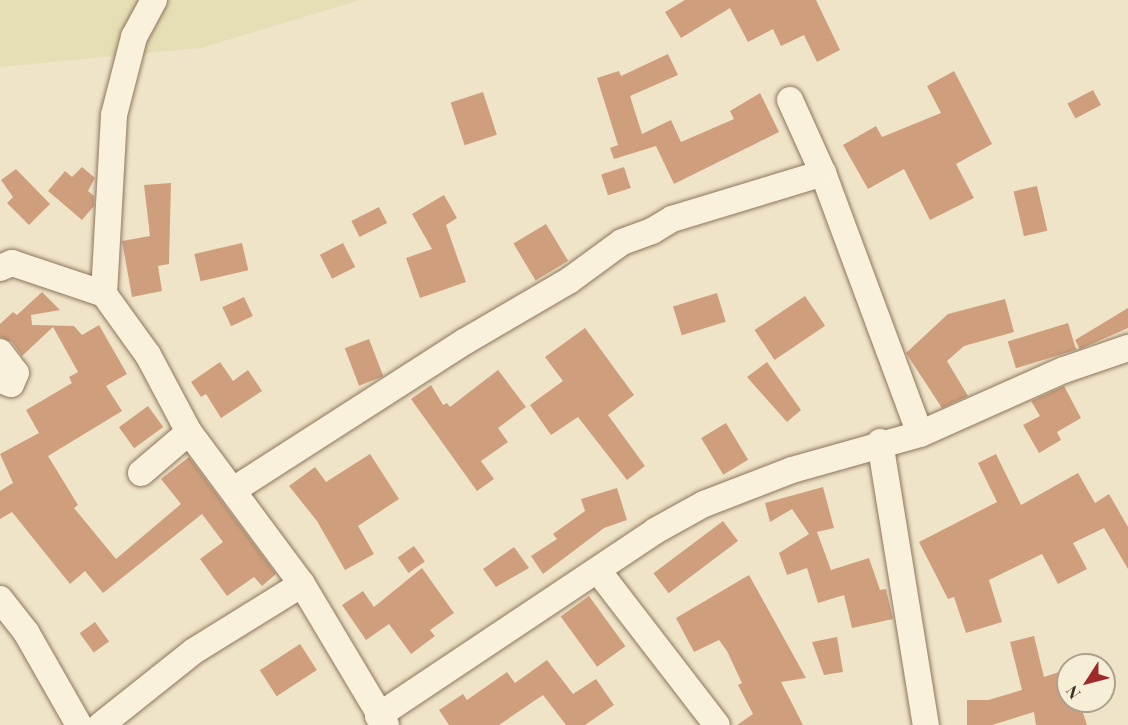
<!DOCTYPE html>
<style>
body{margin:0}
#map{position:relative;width:1128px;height:725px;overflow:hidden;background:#f0e4c8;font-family:"Playfair Display",serif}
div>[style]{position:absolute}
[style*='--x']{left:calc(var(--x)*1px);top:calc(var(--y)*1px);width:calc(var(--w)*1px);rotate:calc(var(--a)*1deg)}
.farmland>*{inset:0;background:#e6deb5}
.building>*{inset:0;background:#cf9f7d;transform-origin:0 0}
.roads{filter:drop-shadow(0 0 2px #8d765c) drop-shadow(0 0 2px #8d765c)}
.minor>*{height:26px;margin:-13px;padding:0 13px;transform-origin:13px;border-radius:13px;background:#faf1dc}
span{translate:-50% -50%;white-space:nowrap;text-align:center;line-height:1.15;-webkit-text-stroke:4.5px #f7eed8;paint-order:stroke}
.north{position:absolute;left:1056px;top:653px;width:60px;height:60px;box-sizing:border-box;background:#f7eed8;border:2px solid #ada18e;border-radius:50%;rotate:234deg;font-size:16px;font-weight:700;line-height:24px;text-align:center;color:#3d2e20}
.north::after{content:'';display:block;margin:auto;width:21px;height:27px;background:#9e2a2b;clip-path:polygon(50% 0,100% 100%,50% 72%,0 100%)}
</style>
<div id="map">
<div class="farmland">
<i style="clip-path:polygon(0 0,360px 0,201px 48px,0 67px)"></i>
</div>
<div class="building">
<i style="clip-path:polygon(685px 0,816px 0,840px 50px,817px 62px,804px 35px,781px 46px,773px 29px,748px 42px,730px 8px,681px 38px,665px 12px)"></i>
<i style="clip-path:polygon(668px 54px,678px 75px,630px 96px,642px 134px,671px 120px,681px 142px,734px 119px,730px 111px,760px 93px,779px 132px,674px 184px,656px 146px,614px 159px,610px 148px,618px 145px,597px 78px,619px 71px,621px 76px)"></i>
<i style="clip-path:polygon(954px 71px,992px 144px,956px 164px,974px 198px,930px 220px,904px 169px,868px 189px,843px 145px,876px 126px,882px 137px,941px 113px,927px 86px)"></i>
<i style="left:1093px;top:90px;width:17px;height:29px;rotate:62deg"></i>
<i style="left:483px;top:92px;width:45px;height:34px;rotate:72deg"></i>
<i style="clip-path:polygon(82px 167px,95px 178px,88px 191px,94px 196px,94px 206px,82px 220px,48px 191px,65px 171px,72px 177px)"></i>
<i style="left:624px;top:167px;width:22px;height:24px;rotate:72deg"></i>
<i style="clip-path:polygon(16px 169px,50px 204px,29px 225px,7px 203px,13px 197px,1px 180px)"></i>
<i style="clip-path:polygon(171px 183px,169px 264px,158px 266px,162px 291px,132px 297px,122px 241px,150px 236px,144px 185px)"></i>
<i style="left:1037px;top:186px;width:46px;height:24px;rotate:77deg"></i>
<i style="clip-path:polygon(444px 195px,457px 218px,446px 225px,466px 282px,420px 298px,406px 258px,432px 249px,412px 214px)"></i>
<i style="left:379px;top:207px;width:18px;height:31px;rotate:63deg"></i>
<i style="left:546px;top:224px;width:43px;height:38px;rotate:59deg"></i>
<i style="left:242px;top:243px;width:28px;height:49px;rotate:77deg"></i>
<i style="left:343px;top:243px;width:27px;height:26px;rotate:63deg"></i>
<i style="clip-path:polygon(42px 292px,60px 310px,31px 315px,32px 325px,74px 326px,82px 335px,99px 325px,127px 374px,106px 386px,122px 411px,48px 456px,78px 505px,74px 508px,116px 559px,181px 504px,161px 479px,189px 457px,276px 574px,262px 586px,254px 577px,227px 596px,200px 559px,223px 542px,202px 514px,103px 593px,85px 571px,70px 584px,12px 512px,0 519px,0 491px,13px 483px,0 454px,39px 433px,26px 410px,72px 383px,69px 377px,78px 372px,53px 327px,22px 356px,12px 342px,0 337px,0 324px,13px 312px,17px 315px)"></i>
<i style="left:717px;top:293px;width:30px;height:46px;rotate:73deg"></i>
<i style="left:805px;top:296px;width:36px;height:61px;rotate:56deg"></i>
<i style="left:244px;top:297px;width:21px;height:24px;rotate:65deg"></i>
<i style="clip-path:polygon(1005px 299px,1014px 332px,964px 346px,947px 361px,968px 396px,942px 408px,906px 353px,948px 314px)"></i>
<i style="clip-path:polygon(1128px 308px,1128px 328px,1080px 349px,1075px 340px)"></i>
<i style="left:1068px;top:323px;width:28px;height:63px;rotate:73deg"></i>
<i style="clip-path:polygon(585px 328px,634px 395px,608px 415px,645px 466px,627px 480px,578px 417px,551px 435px,530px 405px,563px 381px,545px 357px)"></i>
<i style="left:369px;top:339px;width:40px;height:26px;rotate:69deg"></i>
<i style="clip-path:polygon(220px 362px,233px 381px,248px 370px,262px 391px,221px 418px,206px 394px,201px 397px,191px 382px)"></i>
<i style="clip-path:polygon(767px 362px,801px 410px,787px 422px,747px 377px)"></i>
<i style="clip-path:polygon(498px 370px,526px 407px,498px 428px,508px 442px,481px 461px,494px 479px,477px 491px,411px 399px,431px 385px,443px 405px,447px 403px,450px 407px)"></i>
<i style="clip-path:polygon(1064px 386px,1081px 418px,1057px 432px,1061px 440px,1039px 453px,1023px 425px,1040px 416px,1031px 401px)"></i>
<i style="left:148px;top:406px;width:26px;height:36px;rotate:54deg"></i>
<i style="left:726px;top:423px;width:43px;height:29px;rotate:59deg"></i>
<i style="clip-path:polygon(370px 454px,399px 499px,358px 526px,374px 554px,345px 570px,317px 521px,289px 486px,315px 467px,326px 482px)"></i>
<i style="clip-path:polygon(996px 454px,1021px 505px,1078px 473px,1095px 503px,1109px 494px,1128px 527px,1128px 569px,1104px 528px,1073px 543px,1087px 569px,1058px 584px,1042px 554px,989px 580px,1002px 622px,966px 633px,954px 597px,948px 599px,919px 542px,997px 502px,978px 463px)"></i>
<i style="clip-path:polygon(823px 487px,834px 528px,817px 532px,831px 570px,869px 558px,880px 590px,886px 589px,893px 619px,852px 628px,844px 595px,818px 603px,807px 568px,787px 575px,779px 553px,809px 534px,792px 509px,770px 522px,765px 503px)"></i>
<i style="clip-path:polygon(617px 488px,627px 520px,604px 528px,543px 574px,531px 556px,557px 539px,553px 534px,585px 511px,581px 499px)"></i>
<i style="left:723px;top:521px;width:25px;height:87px;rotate:53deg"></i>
<i style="left:414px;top:546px;width:19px;height:20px;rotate:55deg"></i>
<i style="clip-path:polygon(514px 547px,529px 568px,496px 587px,483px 569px)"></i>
<i style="clip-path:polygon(422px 568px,454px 613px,430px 630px,435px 636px,411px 654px,389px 624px,366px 640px,342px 605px,363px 591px,374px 607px)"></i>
<i style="clip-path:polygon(749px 575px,806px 678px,781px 682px,803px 725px,737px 725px,753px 714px,738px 685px,742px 683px,727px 651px,719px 640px,694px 652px,676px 618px)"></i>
<i style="left:589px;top:596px;width:62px;height:35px;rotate:54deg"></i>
<i style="left:95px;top:622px;width:24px;height:19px;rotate:54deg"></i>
<i style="clip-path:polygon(1034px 636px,1044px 677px,1068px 669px,1068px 701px,1079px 701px,1087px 725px,1036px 725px,1034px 712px,992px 725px,967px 725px,967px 700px,988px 700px,1022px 690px,1010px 642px)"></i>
<i style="clip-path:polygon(837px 637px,843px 672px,824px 675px,812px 642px)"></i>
<i style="left:300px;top:644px;width:31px;height:48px;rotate:57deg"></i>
<i style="clip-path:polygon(547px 660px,573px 694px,596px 679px,614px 705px,585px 725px,566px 725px,543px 695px,499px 725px,449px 725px,439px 710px,463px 694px,467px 700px,507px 672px,515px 683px)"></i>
</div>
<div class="roads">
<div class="minor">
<i style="--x:790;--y:100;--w:80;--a:65.7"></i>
<i style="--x:823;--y:173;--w:278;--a:69.6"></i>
<i style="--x:0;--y:268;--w:13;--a:-23"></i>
<i style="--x:12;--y:263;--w:97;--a:18.6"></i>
<i style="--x:104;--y:294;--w:75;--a:54.2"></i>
<i style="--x:148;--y:355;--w:87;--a:62"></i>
<i style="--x:189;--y:432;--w:189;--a:53.4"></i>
<i style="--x:302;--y:584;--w:164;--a:59.2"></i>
<i style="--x:104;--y:294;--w:179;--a:-86.8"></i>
<i style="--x:114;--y:115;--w:81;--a:-75.6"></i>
<i style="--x:134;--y:37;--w:42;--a:-61.6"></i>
<i style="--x:0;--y:352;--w:26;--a:53"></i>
<i style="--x:16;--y:373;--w:12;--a:114"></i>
<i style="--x:11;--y:384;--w:12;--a:-160"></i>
<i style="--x:880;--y:442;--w:287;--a:80.8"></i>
<i style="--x:141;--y:473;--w:63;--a:-40.5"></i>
<i style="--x:235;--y:489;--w:272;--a:-32.7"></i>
<i style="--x:464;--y:342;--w:123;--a:-30.3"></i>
<i style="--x:570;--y:280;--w:64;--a:-36.2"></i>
<i style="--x:622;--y:242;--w:32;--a:-20"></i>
<i style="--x:652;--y:231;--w:23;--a:-31"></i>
<i style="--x:672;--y:219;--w:158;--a:-16.9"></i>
<i style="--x:599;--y:572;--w:193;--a:52.4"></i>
<i style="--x:0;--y:599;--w:42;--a:51.8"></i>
<i style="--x:26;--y:632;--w:107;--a:60.3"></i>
<i style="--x:378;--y:716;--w:333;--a:-33.7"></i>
<i style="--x:655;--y:531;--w:56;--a:-28.9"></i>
<i style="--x:704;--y:504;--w:94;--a:-21.1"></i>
<i style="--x:792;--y:470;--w:133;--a:-15.7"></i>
<i style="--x:920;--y:434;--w:158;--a:-24"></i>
<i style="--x:1064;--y:370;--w:68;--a:-19"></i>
<i style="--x:101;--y:725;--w:119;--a:-38.5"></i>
<i style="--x:194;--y:651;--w:127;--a:-31.8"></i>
</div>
</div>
<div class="north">N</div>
</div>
